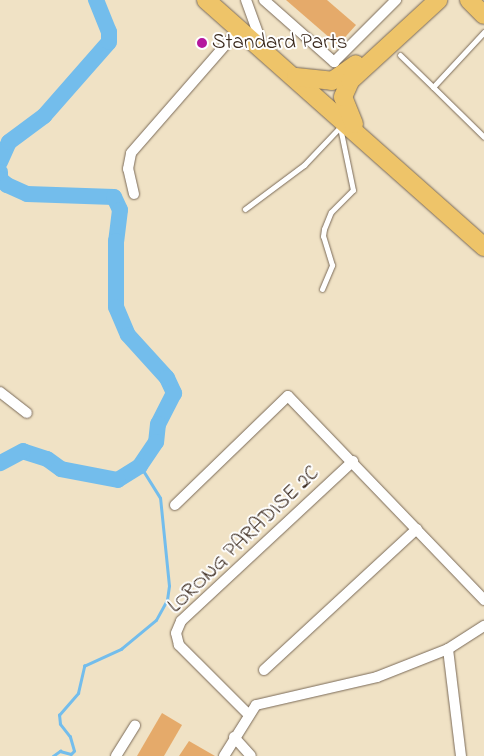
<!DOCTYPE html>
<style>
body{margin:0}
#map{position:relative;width:484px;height:756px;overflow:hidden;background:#f0e2c5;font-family:"Indie Flower",sans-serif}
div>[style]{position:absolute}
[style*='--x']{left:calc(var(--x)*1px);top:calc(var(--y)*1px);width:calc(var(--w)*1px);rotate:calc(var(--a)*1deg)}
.stream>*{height:2.5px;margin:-1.25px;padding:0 1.25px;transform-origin:1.25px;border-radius:1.25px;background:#73bdec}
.river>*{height:16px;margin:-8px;padding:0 8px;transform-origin:8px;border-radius:8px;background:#73bdec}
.building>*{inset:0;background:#e5aa6a}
.roads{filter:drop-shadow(0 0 1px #7a6a58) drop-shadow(0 0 1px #7a6a58)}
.service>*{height:5px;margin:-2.5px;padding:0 2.5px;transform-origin:2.5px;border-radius:2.5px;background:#fff}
.minor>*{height:10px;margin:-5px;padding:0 5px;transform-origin:5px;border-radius:5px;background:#fff}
.trunk>*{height:18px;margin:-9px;padding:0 9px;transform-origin:9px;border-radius:9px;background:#eec469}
.dots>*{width:14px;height:14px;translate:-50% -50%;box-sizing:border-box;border:2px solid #fff;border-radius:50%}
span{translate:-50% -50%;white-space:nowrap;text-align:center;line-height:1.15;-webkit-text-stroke:4px #fff;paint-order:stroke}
.poi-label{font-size:21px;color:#3b2a1e}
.left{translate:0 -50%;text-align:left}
.street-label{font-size:21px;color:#3b2a1e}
</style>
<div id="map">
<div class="stream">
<i style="--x:53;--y:756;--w:9;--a:-36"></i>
<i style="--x:60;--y:751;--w:11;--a:15"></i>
<i style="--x:71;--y:754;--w:4;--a:-45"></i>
<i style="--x:74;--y:751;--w:15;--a:-106"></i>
<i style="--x:70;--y:737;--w:16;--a:-128"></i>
<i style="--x:60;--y:724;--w:9;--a:-96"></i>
<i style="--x:59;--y:715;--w:29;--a:-49"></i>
<i style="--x:78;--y:693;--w:28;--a:-77"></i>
<i style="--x:84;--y:666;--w:41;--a:-24.7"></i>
<i style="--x:121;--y:649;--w:45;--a:-39.6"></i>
<i style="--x:156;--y:620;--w:23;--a:-61"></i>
<i style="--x:167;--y:600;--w:14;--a:-82"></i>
<i style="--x:169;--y:586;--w:88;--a:-95.8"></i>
<i style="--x:160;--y:498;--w:38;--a:-122"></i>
</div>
<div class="river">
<i style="--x:0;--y:162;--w:22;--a:-66"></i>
<i style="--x:9;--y:142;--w:44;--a:-36.6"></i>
<i style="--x:44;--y:116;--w:98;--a:-48.7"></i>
<i style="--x:109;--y:42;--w:10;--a:-90"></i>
<i style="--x:109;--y:32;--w:35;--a:-112"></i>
<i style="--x:0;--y:172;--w:7;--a:90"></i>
<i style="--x:0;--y:179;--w:9;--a:41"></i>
<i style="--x:7;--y:185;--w:22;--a:24"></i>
<i style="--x:27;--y:194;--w:87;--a:2"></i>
<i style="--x:114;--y:197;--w:14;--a:65"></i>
<i style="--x:120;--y:210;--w:31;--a:97"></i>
<i style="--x:116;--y:241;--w:66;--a:90"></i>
<i style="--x:116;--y:307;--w:30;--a:67"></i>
<i style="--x:128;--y:335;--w:58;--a:47.8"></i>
<i style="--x:167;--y:378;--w:17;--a:65"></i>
<i style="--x:174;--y:393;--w:35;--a:117"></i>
<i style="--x:158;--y:424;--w:18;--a:96"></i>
<i style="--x:156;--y:442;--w:29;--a:124"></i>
<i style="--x:140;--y:466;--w:26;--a:148"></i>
<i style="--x:118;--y:480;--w:58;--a:-169.1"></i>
<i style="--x:61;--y:469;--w:17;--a:-144"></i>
<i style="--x:47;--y:459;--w:25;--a:-162"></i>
<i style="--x:23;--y:451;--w:26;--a:152"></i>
</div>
<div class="building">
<i style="clip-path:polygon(286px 0,327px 0,356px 25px,338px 45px)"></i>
<i style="clip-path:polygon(162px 713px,182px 725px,164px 756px,137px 756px)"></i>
<i style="clip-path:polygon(189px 741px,215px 756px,179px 756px)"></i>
</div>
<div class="roads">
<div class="service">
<i style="--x:484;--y:32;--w:75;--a:132.8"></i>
<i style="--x:433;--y:87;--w:71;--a:44.4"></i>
<i style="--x:400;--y:55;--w:46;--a:44.1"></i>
<i style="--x:245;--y:209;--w:74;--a:-36.7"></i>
<i style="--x:304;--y:165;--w:55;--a:-46.5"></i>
<i style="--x:322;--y:289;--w:26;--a:-67"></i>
<i style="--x:332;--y:265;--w:30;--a:-107"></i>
<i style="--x:323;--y:236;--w:7;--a:-82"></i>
<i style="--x:324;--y:229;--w:18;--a:-68"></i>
<i style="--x:331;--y:212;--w:31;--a:-45"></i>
<i style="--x:353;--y:190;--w:64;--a:-101.7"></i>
</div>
<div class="minor">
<i style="--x:246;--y:0;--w:50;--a:70.1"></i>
<i style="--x:264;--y:0;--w:94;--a:41.5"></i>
<i style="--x:334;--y:62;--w:88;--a:-45"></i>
<i style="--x:134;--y:194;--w:26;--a:-103"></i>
<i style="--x:128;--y:169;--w:16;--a:-79"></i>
<i style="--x:131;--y:153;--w:164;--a:-48.9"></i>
<i style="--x:0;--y:392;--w:34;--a:38"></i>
<i style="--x:175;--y:505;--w:157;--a:-44"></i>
<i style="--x:288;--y:396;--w:283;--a:46.1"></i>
<i style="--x:448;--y:649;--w:108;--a:83.1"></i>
<i style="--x:264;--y:670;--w:208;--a:-42.7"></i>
<i style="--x:248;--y:714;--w:98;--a:-135"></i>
<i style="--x:179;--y:645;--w:12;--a:-104"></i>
<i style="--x:176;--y:633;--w:13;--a:-67"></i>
<i style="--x:181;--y:621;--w:235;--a:-42.9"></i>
<i style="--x:234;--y:737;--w:25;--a:48"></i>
<i style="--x:116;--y:756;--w:36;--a:-58"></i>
<i style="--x:224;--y:756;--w:60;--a:-57.9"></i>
<i style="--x:256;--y:705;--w:124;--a:-13"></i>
<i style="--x:377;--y:677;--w:76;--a:-21.5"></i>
<i style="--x:448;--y:649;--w:43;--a:-32.6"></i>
</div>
<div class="trunk">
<i style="--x:206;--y:0;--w:372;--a:41.6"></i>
<i style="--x:469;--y:0;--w:21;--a:45"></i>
<i style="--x:296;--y:77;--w:36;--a:6"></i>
<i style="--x:332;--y:81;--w:29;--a:-35"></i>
<i style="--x:354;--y:124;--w:29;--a:-112"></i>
<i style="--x:343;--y:97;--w:17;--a:-66"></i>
<i style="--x:350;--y:81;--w:120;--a:-42.6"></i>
</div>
</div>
<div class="dots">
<i style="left:202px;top:43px;background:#b5179e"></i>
</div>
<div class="poi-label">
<span class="left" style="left:212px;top:43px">Standard Parts</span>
</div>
<div class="street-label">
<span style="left:244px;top:540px;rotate:-44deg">LORONG PARADISE 2C</span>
</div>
</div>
